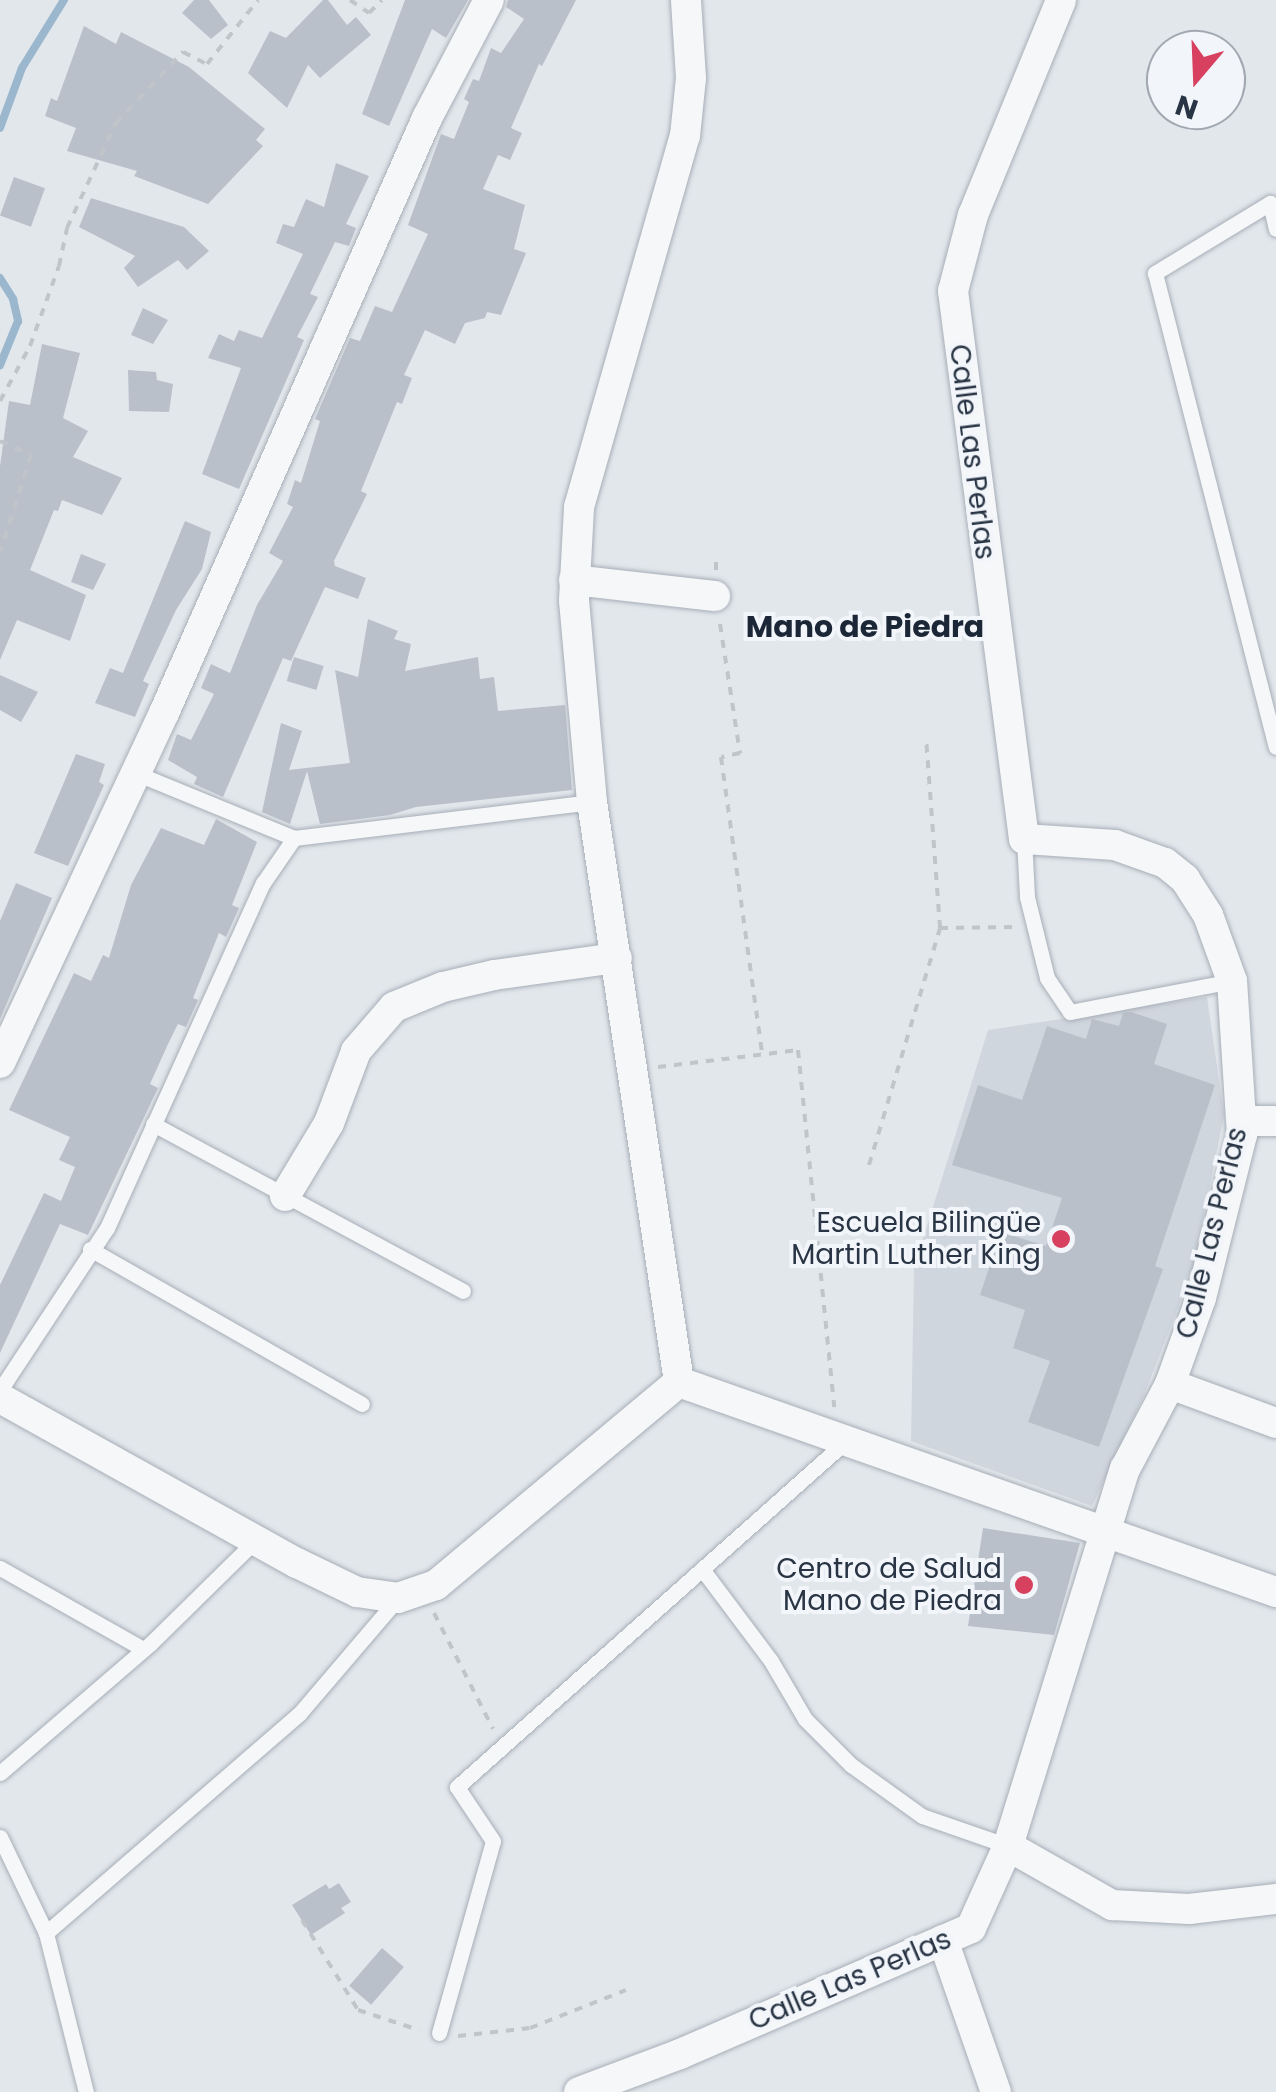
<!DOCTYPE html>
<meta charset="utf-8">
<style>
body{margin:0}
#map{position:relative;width:1276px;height:2092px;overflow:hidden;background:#e2e7ec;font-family:Poppins,sans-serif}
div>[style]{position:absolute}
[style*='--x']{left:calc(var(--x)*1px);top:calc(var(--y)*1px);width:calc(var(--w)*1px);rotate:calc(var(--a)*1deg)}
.built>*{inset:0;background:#d0d6de}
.stream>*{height:8px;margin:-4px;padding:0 4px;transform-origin:4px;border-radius:4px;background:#9bb7ce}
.building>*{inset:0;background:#b9c0ca;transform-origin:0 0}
.path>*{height:4px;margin-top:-2px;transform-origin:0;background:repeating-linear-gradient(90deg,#c1c5ca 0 8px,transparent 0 16px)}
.roads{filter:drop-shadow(0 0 2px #a7aeb7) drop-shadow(0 0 2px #a7aeb7)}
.service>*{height:15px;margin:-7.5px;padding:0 7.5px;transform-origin:7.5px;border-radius:7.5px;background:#f6f7f9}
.minor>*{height:30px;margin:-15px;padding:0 15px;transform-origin:15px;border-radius:15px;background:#f6f7f9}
.dots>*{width:28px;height:28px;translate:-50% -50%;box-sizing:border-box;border:5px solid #f2f5f9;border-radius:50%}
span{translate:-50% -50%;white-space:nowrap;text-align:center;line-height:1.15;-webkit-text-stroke:8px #f2f5f9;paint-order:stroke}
.street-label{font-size:28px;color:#293545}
.poi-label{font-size:28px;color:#293545}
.right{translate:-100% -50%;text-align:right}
.neighbourhood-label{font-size:30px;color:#1b2636;font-weight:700}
.north{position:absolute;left:1146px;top:30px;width:100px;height:100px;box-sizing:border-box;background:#f2f5f9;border:2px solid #a2a8b1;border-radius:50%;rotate:199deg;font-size:28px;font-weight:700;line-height:40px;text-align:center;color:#293545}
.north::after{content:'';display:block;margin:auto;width:35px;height:45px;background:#d8405f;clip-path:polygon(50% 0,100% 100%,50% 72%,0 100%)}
</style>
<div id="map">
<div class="built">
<i style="clip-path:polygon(1207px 997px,1224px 1115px,1193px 1269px,1144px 1395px,1092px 1506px,911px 1441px,914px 1268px,988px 1030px)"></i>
</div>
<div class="stream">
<i style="--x:0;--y:128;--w:64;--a:-69.9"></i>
<i style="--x:22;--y:68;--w:80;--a:-58.3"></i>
<i style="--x:0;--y:278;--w:25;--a:58"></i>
<i style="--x:13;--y:299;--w:23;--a:77"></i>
<i style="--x:18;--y:321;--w:48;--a:112.2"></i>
</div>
<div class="building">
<i style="clip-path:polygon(194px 0,209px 0,228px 25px,211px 39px,182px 13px)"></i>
<i style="clip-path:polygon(323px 0,328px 0,347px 25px,356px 17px,371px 35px,320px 78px,308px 65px,287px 108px,248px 73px,270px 31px,286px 38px)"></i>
<i style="clip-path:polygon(405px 0,468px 0,446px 38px,432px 29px,389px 126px,362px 114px)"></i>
<i style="clip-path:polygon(508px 0,576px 0,542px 66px,539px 64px,511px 128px,522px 133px,510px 160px,498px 155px,483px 189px,525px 205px,514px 249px,526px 253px,501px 315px,487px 312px,485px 318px,465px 323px,455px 344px,425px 330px,404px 375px,412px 378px,402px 404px,397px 402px,361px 491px,367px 494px,334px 561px,335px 566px,366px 578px,358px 599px,325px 587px,291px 661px,283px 658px,223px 797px,194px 784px,197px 777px,168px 760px,177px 734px,191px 740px,214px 694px,201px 688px,211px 664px,230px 673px,257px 605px,283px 561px,269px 553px,293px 507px,287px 504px,295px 480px,301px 483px,320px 421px,315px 419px,350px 338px,360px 341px,375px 306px,392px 312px,428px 234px,408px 225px,441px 134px,454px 139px,469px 102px,464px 99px,473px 79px,479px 81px,491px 48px,501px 53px,524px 19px,506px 7px)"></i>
<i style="clip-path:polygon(84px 26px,116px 44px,121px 32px,189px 67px,265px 129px,256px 140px,263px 146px,208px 204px,134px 176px,137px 171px,67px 151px,76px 128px,45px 116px,51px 98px,57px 101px)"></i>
<i style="clip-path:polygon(336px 163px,369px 176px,346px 224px,356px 228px,349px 246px,335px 242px,310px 294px,318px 297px,297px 337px,304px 340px,239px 489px,202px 474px,241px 368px,208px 358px,219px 334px,234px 341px,239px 330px,262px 338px,303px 254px,276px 243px,283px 224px,294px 227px,306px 199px,324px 207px)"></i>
<i style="left:14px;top:177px;width:33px;height:41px;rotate:20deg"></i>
<i style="clip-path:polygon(91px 198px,184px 227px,209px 251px,187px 270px,178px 260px,138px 287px,124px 268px,135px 256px,79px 227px)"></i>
<i style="clip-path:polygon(143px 308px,168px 320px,153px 344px,131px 335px)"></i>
<i style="clip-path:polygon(42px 344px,80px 353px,63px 418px,88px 431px,73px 457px,122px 478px,102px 515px,62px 500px,58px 511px,54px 510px,30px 570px,86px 595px,70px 641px,17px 620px,0 660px,0 466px,9px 401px,30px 405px)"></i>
<i style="clip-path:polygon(128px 370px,156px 372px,157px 380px,173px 384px,169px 412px,129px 411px)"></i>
<i style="clip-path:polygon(185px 521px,211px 532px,202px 569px,176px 610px,143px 681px,149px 684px,135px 717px,95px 703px,110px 668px,123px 673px)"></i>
<i style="clip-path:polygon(81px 554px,106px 564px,93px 590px,71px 582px)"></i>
<i style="clip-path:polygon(368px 619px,398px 631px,394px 639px,411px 644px,405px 671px,478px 657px,480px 679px,494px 677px,498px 711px,565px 705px,572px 790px,416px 807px,390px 815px,320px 824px,307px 771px,290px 824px,262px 812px,281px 723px,302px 731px,289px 770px,350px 763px,335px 670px,358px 677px)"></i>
<i style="left:294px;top:657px;width:31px;height:25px;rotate:17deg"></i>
<i style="clip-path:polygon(0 675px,38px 692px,21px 722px,0 710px)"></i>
<i style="clip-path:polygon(76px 754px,105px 764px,99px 782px,104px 785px,68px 866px,34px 853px)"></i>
<i style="clip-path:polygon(216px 819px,257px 842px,232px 905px,239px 908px,226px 937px,219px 933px,193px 998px,198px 1000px,186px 1027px,178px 1024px,168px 1044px,150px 1084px,158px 1088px,88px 1235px,60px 1224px,0 1353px,0 1285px,44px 1193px,61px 1201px,75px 1167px,59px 1160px,70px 1137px,9px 1110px,74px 973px,91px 981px,103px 955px,109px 958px,131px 885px,161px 828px,204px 845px)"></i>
<i style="clip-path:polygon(16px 883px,52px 898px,0 1019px,0 921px)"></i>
<i style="clip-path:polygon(1131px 1012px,1167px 1024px,1154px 1064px,1215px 1085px,1155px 1266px,1163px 1269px,1099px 1447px,1028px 1422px,1050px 1361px,1013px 1348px,1025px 1310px,980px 1295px,1001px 1232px,1046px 1246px,1062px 1198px,952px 1165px,978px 1085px,1022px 1100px,1047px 1026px,1086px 1039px,1092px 1019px,1119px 1026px,1123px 1013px)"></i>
<i style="clip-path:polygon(983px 1528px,1080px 1543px,1054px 1635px,968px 1626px)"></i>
<i style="clip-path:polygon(339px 1883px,351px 1902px,341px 1908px,345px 1913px,311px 1935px,292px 1905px,326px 1884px,329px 1889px)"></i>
<i style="left:382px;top:1948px;width:29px;height:50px;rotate:41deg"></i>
</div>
<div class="path">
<i style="--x:350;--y:0;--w:23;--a:34"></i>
<i style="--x:369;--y:13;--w:18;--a:-45"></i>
<i style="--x:0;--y:401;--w:63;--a:-61.4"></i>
<i style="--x:30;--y:346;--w:85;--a:-70.1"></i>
<i style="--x:59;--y:266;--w:39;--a:-78"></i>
<i style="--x:67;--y:228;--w:116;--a:-65"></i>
<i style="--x:116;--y:123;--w:98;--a:-46.7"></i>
<i style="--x:183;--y:52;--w:27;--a:27"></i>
<i style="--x:207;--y:64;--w:82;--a:-51.4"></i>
<i style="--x:0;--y:441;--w:34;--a:24"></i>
<i style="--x:31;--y:455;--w:102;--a:107.7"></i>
<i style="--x:716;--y:570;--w:15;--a:-90"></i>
<i style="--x:720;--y:624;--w:131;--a:81.2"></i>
<i style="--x:740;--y:753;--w:19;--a:168"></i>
<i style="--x:721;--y:757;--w:300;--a:82.1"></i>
<i style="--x:940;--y:928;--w:75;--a:-0.8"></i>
<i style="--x:658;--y:1067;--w:141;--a:-6.9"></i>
<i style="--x:798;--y:1050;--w:359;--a:84.2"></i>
<i style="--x:869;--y:1165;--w:247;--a:-73.3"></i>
<i style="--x:940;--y:928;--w:191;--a:-94.2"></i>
<i style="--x:434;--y:1613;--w:130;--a:63"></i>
<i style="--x:302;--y:1920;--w:106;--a:58.1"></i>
<i style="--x:358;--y:2010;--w:64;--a:18.2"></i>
<i style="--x:458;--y:2036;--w:72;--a:-6.3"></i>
<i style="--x:530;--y:2028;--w:103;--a:-21.6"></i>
</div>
<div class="roads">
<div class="service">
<i style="--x:1276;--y:229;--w:27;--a:-103"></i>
<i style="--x:1270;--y:203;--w:135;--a:148.7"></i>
<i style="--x:1155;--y:273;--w:489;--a:75.7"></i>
<i style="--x:133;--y:772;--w:174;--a:22.3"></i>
<i style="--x:294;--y:838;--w:300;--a:-6.9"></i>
<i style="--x:1024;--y:839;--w:58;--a:87"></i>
<i style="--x:1027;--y:897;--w:83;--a:76.1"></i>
<i style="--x:1047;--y:978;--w:41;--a:55.9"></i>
<i style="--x:1070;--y:1012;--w:165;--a:-10.8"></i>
<i style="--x:153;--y:1124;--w:352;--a:28.3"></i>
<i style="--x:90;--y:1249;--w:313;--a:29.7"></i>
<i style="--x:0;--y:1390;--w:194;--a:-56.6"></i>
<i style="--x:107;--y:1228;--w:379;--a:-65.7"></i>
<i style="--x:263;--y:883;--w:55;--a:-55.4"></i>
<i style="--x:0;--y:1568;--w:164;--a:29.5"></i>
<i style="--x:702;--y:1569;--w:115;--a:53.1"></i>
<i style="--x:771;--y:1661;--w:67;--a:59.6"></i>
<i style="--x:805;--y:1719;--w:65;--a:45"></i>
<i style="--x:851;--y:1765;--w:87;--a:35.7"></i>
<i style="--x:922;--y:1816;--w:91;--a:19.2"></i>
<i style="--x:0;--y:1773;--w:198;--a:-40.7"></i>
<i style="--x:150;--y:1644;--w:148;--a:-44.5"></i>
<i style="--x:0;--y:1837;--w:106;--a:64.4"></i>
<i style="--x:46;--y:1933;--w:164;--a:75.9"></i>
<i style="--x:46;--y:1933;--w:335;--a:-40.9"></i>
<i style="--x:299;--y:1714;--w:153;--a:-49.5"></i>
<i style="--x:439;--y:2033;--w:199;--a:-74.3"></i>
<i style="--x:493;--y:1841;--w:65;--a:-123.7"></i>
<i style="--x:457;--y:1787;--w:521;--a:-41.65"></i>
</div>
<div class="minor">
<i style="--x:574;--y:580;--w:142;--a:6.5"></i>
<i style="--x:0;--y:1063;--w:387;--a:-64.9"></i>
<i style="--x:164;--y:713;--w:651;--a:-66.15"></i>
<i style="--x:427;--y:118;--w:133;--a:-62.3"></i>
<i style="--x:1243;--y:1121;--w:33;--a:0"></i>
<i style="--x:285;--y:1196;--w:85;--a:-58.9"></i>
<i style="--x:329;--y:1123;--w:77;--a:-69.4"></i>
<i style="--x:356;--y:1051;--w:58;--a:-49.2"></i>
<i style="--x:394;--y:1007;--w:53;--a:-22.2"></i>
<i style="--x:443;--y:987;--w:52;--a:-13.2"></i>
<i style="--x:494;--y:975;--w:124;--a:-7.9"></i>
<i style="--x:679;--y:1382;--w:586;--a:-98.53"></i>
<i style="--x:592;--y:802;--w:203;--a:-95.1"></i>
<i style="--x:574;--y:600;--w:93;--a:-86.9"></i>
<i style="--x:579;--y:507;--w:386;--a:-74.1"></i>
<i style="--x:685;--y:136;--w:58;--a:-84.1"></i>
<i style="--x:691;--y:78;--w:78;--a:-93.7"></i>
<i style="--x:679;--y:1382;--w:633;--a:19.38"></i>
<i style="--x:1170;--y:1384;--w:113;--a:20.2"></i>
<i style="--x:0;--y:1398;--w:340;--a:29.1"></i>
<i style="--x:297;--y:1563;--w:67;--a:25.8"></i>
<i style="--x:357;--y:1592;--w:41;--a:8.3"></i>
<i style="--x:398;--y:1598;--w:40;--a:-18.9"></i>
<i style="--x:436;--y:1585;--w:317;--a:-39.9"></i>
<i style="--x:1008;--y:1846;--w:120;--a:29.6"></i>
<i style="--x:1112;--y:1905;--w:77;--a:3"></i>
<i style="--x:1189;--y:1909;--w:88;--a:-6.6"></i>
<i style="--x:943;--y:1940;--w:161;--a:70.8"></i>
<i style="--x:579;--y:2092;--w:108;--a:-20.6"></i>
<i style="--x:680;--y:2054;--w:317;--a:-23.4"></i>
<i style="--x:971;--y:1928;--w:90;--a:-65.7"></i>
<i style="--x:1008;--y:1846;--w:395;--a:-72.8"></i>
<i style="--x:1125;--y:1469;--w:96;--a:-62.1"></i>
<i style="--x:1170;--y:1384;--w:91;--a:-70.2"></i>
<i style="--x:1201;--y:1298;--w:168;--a:-75.9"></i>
<i style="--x:1242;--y:1135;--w:154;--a:-93.7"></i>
<i style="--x:1232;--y:981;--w:70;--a:-110"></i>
<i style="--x:1208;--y:915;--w:43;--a:-122.6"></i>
<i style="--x:1185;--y:879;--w:26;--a:-141"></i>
<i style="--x:1165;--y:863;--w:53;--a:-160.2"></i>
<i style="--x:1115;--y:845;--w:91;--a:-176.2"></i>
<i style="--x:1024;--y:839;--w:553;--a:-97.38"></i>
<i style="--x:953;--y:291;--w:79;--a:-75.3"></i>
<i style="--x:973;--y:215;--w:232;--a:-67.7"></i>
</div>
</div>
<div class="dots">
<i style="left:1061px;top:1239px;background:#d8405f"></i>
<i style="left:1024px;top:1585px;background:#d8405f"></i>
</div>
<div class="street-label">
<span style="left:972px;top:452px;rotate:83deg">Calle Las Perlas</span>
<span style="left:1212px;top:1233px;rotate:-76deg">Calle Las Perlas</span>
<span style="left:850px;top:1980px;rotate:-23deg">Calle Las Perlas</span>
</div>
<div class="poi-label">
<span class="right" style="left:1041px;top:1239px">Escuela Bilingüe<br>Martin Luther King</span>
<span class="right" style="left:1002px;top:1585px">Centro de Salud<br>Mano de Piedra</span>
</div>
<div class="neighbourhood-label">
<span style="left:865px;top:627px">Mano de Piedra</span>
</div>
<div class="north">N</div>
</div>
